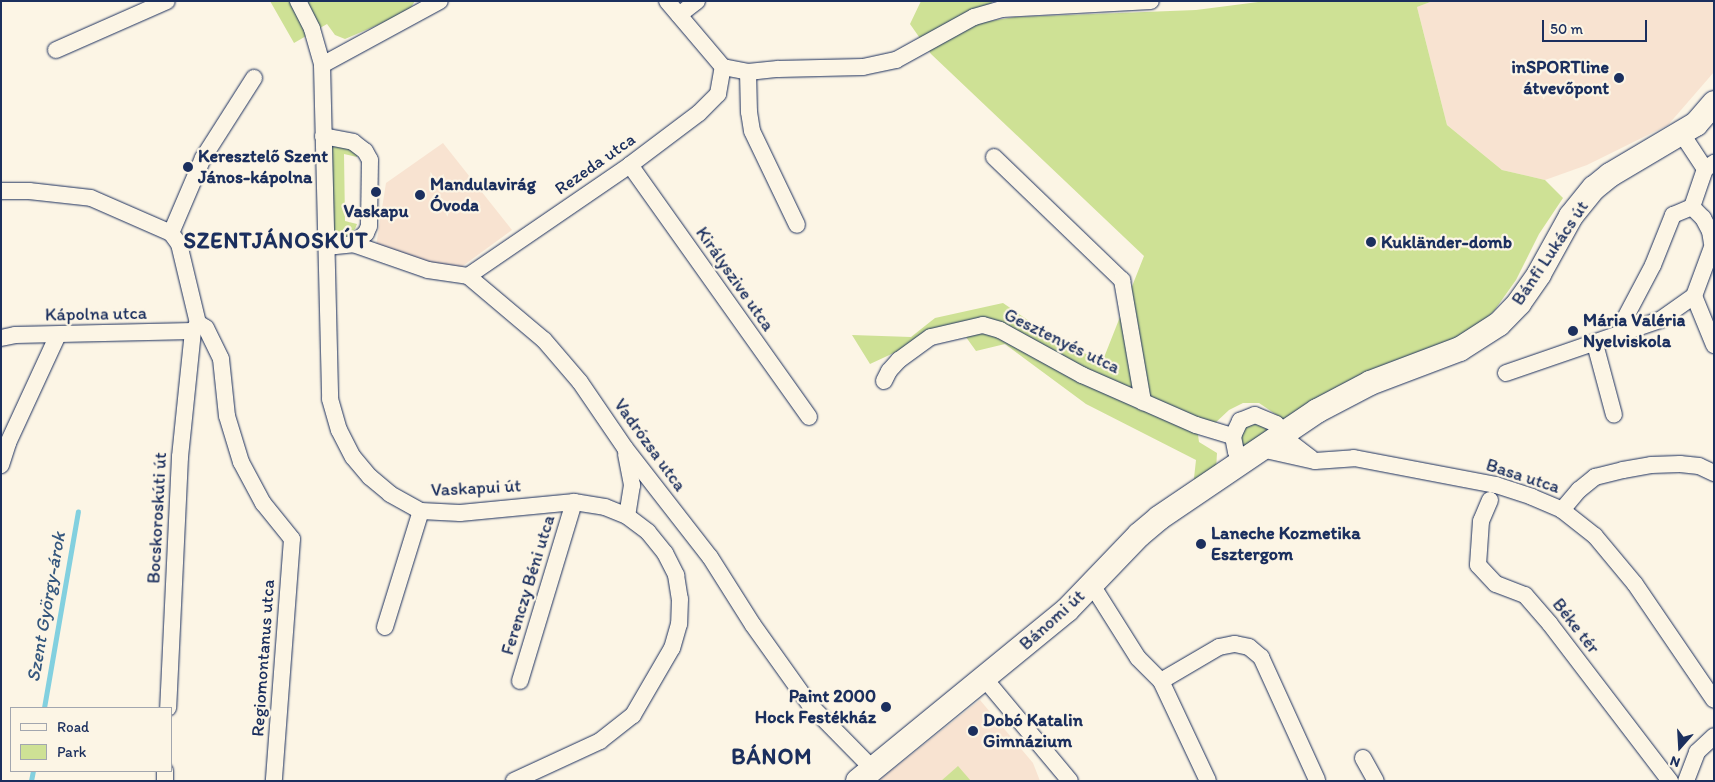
<!DOCTYPE html>
<meta charset="utf-8">
<style>
body{margin:0}
#map{position:relative;width:1715px;height:782px;overflow:hidden;background:#fcf5e5;font-family:Itim,sans-serif}
div>[style]{position:absolute}
[style*='--x']{left:calc(var(--x)*1px);top:calc(var(--y)*1px);width:calc(var(--w)*1px);rotate:calc(var(--a)*1deg)}
.built>*{inset:0;background:#f8e3d1}
.green>*{inset:0;background:#cee195}
.stream>*{height:4.5px;margin:-2.25px;padding:0 2.25px;transform-origin:2.25px;border-radius:2.25px;background:#82d0df}
.roads{filter:drop-shadow(0 0 1px #1b2f5e) drop-shadow(0 0 1px #1b2f5e)}
.street>*{height:16px;margin:-8px;padding:0 8px;transform-origin:8px;border-radius:8px;background:#fcf5e5}
.secondary>*{height:24px;margin:-12px;padding:0 12px;transform-origin:12px;border-radius:12px;background:#fcf5e5}
.dots>*{width:14px;height:14px;translate:-50% -50%;box-sizing:border-box;border:2px solid #fcf5e5;border-radius:50%}
span{translate:-50% -50%;white-space:nowrap;text-align:center;line-height:1.15;-webkit-text-stroke:4.5px #fcf5e5;paint-order:stroke}
.poi-label{font-size:18px;color:#1b2f5e;font-weight:700}
.right{translate:-100% -50%;text-align:right}
.left{translate:0 -50%;text-align:left}
.street-label{font-size:18px;color:#1b2f5e}
.water-label{font-size:19px;color:#35577e;font-style:italic}
.district-label{font-size:22px;color:#1b2f5e;font-weight:700;letter-spacing:1px}
.frame{position:absolute;inset:0;border:2px solid #1b2f5e;pointer-events:none}
.legend{position:absolute;left:10px;top:707px;width:162px;height:65px;box-sizing:border-box;background:#fcf5e5;border:1px solid #a2a6af;margin:0;padding:6px 9px;list-style:none;font-size:15px;color:#1b2f5e}
.legend li{display:flex;align-items:center;gap:10px;height:25px}
.legend b{width:25px;border:1px solid #a2a6af}
.north{position:absolute;left:1655px;top:722px;width:50px;height:50px;-webkit-text-stroke:4px #fcf5e5;paint-order:stroke;rotate:199deg;font-size:14px;font-weight:700;line-height:20px;text-align:center;color:#1b2f5e}
.north::after{content:'';display:block;margin:auto;width:18px;height:22px;background:#1b2f5e;clip-path:polygon(50% 0,100% 100%,50% 72%,0 100%)}
.scale{position:absolute;left:1542px;top:20px;width:105px;height:22px;box-sizing:border-box;border:2px solid #1b2f5e;border-top:0;padding-left:6px;font-size:15px;line-height:18px;white-space:nowrap;color:#1b2f5e;-webkit-text-stroke:4px #fcf5e5;paint-order:stroke}
</style>
<div id="map">
<div class="built">
<i style="clip-path:polygon(1433px 1px,1714px 1px,1714px 72px,1668px 125px,1587px 165px,1545px 180px,1502px 170px,1447px 125px,1417px 7px)"></i>
<i style="clip-path:polygon(443px 143px,512px 230px,460px 268px,445px 268px,376px 246px,386px 183px)"></i>
<i style="clip-path:polygon(980px 700px,1033px 763px,1040px 781px,878px 781px)"></i>
</div>
<div class="green">
<i style="clip-path:polygon(270px 1px,415px 1px,408px 12px,345px 39px,335px 35px,327px 24px,294px 43px)"></i>
<i style="clip-path:polygon(921px 1px,992px 1px,990px 21px,1015px 17px,1196px 10px,1266px 1px,1433px 1px,1417px 7px,1447px 125px,1502px 170px,1545px 180px,1563px 198px,1539px 234px,1516px 280px,1494px 311px,1476px 328px,1284px 420px,1259px 403px,1243px 403px,1229px 410px,1213px 425px,1196px 421px,1199px 442px,1217px 453px,1216px 470px,1193px 487px,1196px 460px,1086px 404px,1005px 344px,976px 351px,958px 326px,914px 354px,898px 351px,870px 364px,852px 335px,911px 337px,935px 318px,1003px 303px,1067px 347px,1103px 360px,1144px 256px,931px 54px,910px 24px)"></i>
<i style="clip-path:polygon(340px 142px,357px 150px,357px 157px,344px 154px,345px 221px,357px 224px,355px 229px,340px 242px,329px 241px,329px 149px)"></i>
<i style="clip-path:polygon(1257px 424px,1264px 426px,1276px 442px,1254px 459px,1239px 442px,1243px 428px,1248px 425px)"></i>
<i style="clip-path:polygon(958px 766px,971px 781px,941px 781px)"></i>
</div>
<div class="stream">
<i style="--x:44;--y:708;--w:199;--a:-80.2"></i>
<i style="--x:31;--y:781;--w:10;--a:-79"></i>
</div>
<div class="roads">
<div class="street">
<i style="--x:298;--y:1;--w:31;--a:63"></i>
<i style="--x:312;--y:29;--w:37;--a:74"></i>
<i style="--x:322;--y:65;--w:334;--a:88.6"></i>
<i style="--x:330;--y:399;--w:32;--a:74"></i>
<i style="--x:339;--y:430;--w:30;--a:63"></i>
<i style="--x:353;--y:457;--w:26;--a:50"></i>
<i style="--x:370;--y:477;--w:26;--a:40"></i>
<i style="--x:390;--y:494;--w:35;--a:29"></i>
<i style="--x:421;--y:511;--w:39;--a:3"></i>
<i style="--x:460;--y:513;--w:115;--a:-5.5"></i>
<i style="--x:574;--y:502;--w:31;--a:9"></i>
<i style="--x:605;--y:507;--w:24;--a:22"></i>
<i style="--x:627;--y:516;--w:26;--a:37"></i>
<i style="--x:648;--y:532;--w:27;--a:51"></i>
<i style="--x:665;--y:553;--w:25;--a:63"></i>
<i style="--x:676;--y:575;--w:24;--a:81"></i>
<i style="--x:680;--y:599;--w:25;--a:92"></i>
<i style="--x:679;--y:624;--w:25;--a:106"></i>
<i style="--x:672;--y:648;--w:78;--a:120.2"></i>
<i style="--x:633;--y:715;--w:42;--a:141.8"></i>
<i style="--x:600;--y:741;--w:95;--a:155.1"></i>
<i style="--x:667;--y:1;--w:87;--a:49.7"></i>
<i style="--x:679;--y:15;--w:23;--a:-38"></i>
<i style="--x:56;--y:50;--w:121;--a:-23.8"></i>
<i style="--x:322;--y:65;--w:134;--a:-28.5"></i>
<i style="--x:723;--y:67;--w:25;--a:11"></i>
<i style="--x:748;--y:72;--w:30;--a:-6"></i>
<i style="--x:778;--y:69;--w:85;--a:-1.3"></i>
<i style="--x:863;--y:67;--w:34;--a:-12"></i>
<i style="--x:896;--y:60;--w:89;--a:-28.9"></i>
<i style="--x:974;--y:17;--w:29;--a:-16"></i>
<i style="--x:1002;--y:9;--w:149;--a:-3.1"></i>
<i style="--x:748;--y:72;--w:40;--a:88.6"></i>
<i style="--x:749;--y:112;--w:19;--a:81"></i>
<i style="--x:752;--y:131;--w:104;--a:64.4"></i>
<i style="--x:1682;--y:134;--w:42;--a:56.7"></i>
<i style="--x:323;--y:136;--w:31;--a:11"></i>
<i style="--x:353;--y:142;--w:15;--a:37"></i>
<i style="--x:365;--y:151;--w:10;--a:61"></i>
<i style="--x:370;--y:160;--w:66;--a:90.9"></i>
<i style="--x:369;--y:226;--w:8;--a:113"></i>
<i style="--x:366;--y:233;--w:17;--a:140"></i>
<i style="--x:994;--y:157;--w:178;--a:43.9"></i>
<i style="--x:1122;--y:280;--w:124;--a:80.2"></i>
<i style="--x:630;--y:165;--w:309;--a:54.6"></i>
<i style="--x:1;--y:191;--w:28;--a:0"></i>
<i style="--x:29;--y:191;--w:62;--a:6.4"></i>
<i style="--x:91;--y:198;--w:87;--a:23.6"></i>
<i style="--x:171;--y:233;--w:14;--a:54"></i>
<i style="--x:179;--y:244;--w:81;--a:76.5"></i>
<i style="--x:198;--y:323;--w:9;--a:122"></i>
<i style="--x:193;--y:331;--w:127;--a:95.9"></i>
<i style="--x:180;--y:457;--w:251;--a:92.7"></i>
<i style="--x:1692;--y:207;--w:40;--a:-71.1"></i>
<i style="--x:1705;--y:169;--w:11;--a:-34"></i>
<i style="--x:1692;--y:207;--w:16;--a:45"></i>
<i style="--x:1703;--y:218;--w:15;--a:62"></i>
<i style="--x:1710;--y:231;--w:12;--a:81"></i>
<i style="--x:171;--y:233;--w:82;--a:-66.9"></i>
<i style="--x:203;--y:158;--w:95;--a:-57.5"></i>
<i style="--x:326;--y:247;--w:27;--a:-6"></i>
<i style="--x:353;--y:244;--w:79;--a:19.1"></i>
<i style="--x:428;--y:270;--w:40;--a:8.5"></i>
<i style="--x:468;--y:276;--w:99;--a:40.1"></i>
<i style="--x:544;--y:340;--w:55;--a:49.4"></i>
<i style="--x:580;--y:382;--w:80;--a:55.7"></i>
<i style="--x:625;--y:448;--w:138;--a:52.1"></i>
<i style="--x:710;--y:557;--w:80;--a:57.7"></i>
<i style="--x:753;--y:625;--w:98;--a:54.5"></i>
<i style="--x:810;--y:705;--w:90;--a:45.5"></i>
<i style="--x:468;--y:276;--w:196;--a:-34.4"></i>
<i style="--x:630;--y:165;--w:86;--a:-37"></i>
<i style="--x:699;--y:113;--w:27;--a:-45"></i>
<i style="--x:718;--y:94;--w:27;--a:-80"></i>
<i style="--x:1694;--y:296;--w:58;--a:-69.7"></i>
<i style="--x:1694;--y:296;--w:53;--a:67.8"></i>
<i style="--x:198;--y:323;--w:9;--a:32"></i>
<i style="--x:206;--y:328;--w:34;--a:64"></i>
<i style="--x:221;--y:359;--w:57;--a:84"></i>
<i style="--x:227;--y:416;--w:48;--a:73.1"></i>
<i style="--x:241;--y:462;--w:47;--a:61.8"></i>
<i style="--x:263;--y:503;--w:46;--a:51.1"></i>
<i style="--x:292;--y:539;--w:243;--a:94.3"></i>
<i style="--x:1620;--y:335;--w:13;--a:-77"></i>
<i style="--x:1623;--y:322;--w:64;--a:-62.2"></i>
<i style="--x:1653;--y:265;--w:54;--a:-68.2"></i>
<i style="--x:1673;--y:215;--w:21;--a:-23"></i>
<i style="--x:1;--y:338;--w:14;--a:-12"></i>
<i style="--x:15;--y:335;--w:178;--a:-1.3"></i>
<i style="--x:1595;--y:344;--w:73;--a:75"></i>
<i style="--x:1506;--y:373;--w:163;--a:-19"></i>
<i style="--x:1660;--y:320;--w:42;--a:-35.2"></i>
<i style="--x:884;--y:381;--w:11;--a:-63"></i>
<i style="--x:889;--y:371;--w:15;--a:-48"></i>
<i style="--x:899;--y:360;--w:39;--a:-36"></i>
<i style="--x:931;--y:337;--w:53;--a:-13"></i>
<i style="--x:983;--y:325;--w:18;--a:16"></i>
<i style="--x:1000;--y:330;--w:94;--a:28.8"></i>
<i style="--x:1082;--y:375;--w:124;--a:23.7"></i>
<i style="--x:1196;--y:425;--w:39;--a:17"></i>
<i style="--x:1261;--y:449;--w:55;--a:12.5"></i>
<i style="--x:1315;--y:461;--w:39;--a:-4"></i>
<i style="--x:1354;--y:458;--w:145;--a:10.8"></i>
<i style="--x:1496;--y:485;--w:38;--a:18"></i>
<i style="--x:1532;--y:497;--w:33;--a:23"></i>
<i style="--x:1562;--y:510;--w:42;--a:38.2"></i>
<i style="--x:1595;--y:536;--w:62;--a:50.2"></i>
<i style="--x:1635;--y:584;--w:140;--a:55.7"></i>
<i style="--x:626;--y:454;--w:32;--a:79"></i>
<i style="--x:632;--y:485;--w:31;--a:99"></i>
<i style="--x:1246;--y:461;--w:13;--a:-138"></i>
<i style="--x:1236;--y:452;--w:16;--a:-101"></i>
<i style="--x:1233;--y:436;--w:17;--a:-65"></i>
<i style="--x:1240;--y:421;--w:16;--a:-22"></i>
<i style="--x:1255;--y:415;--w:23;--a:23"></i>
<i style="--x:1276;--y:424;--w:24;--a:52"></i>
<i style="--x:1291;--y:443;--w:25;--a:37"></i>
<i style="--x:1;--y:465;--w:23;--a:-72"></i>
<i style="--x:8;--y:443;--w:119;--a:-65.2"></i>
<i style="--x:1490;--y:500;--w:23;--a:113"></i>
<i style="--x:1481;--y:521;--w:44;--a:93.9"></i>
<i style="--x:1478;--y:565;--w:26;--a:47"></i>
<i style="--x:1496;--y:584;--w:31;--a:21"></i>
<i style="--x:1525;--y:595;--w:38;--a:49"></i>
<i style="--x:1550;--y:624;--w:198;--a:52.6"></i>
<i style="--x:1562;--y:510;--w:26;--a:-50"></i>
<i style="--x:1579;--y:490;--w:21;--a:-39"></i>
<i style="--x:1595;--y:477;--w:29;--a:-14"></i>
<i style="--x:1623;--y:470;--w:28;--a:-10"></i>
<i style="--x:1651;--y:465;--w:29;--a:-2"></i>
<i style="--x:1680;--y:464;--w:19;--a:6"></i>
<i style="--x:1699;--y:466;--w:17;--a:25"></i>
<i style="--x:1092;--y:585;--w:86;--a:57.8"></i>
<i style="--x:1138;--y:658;--w:33;--a:45"></i>
<i style="--x:1161;--y:681;--w:110;--a:64.8"></i>
<i style="--x:385;--y:627;--w:121;--a:-72.8"></i>
<i style="--x:984;--y:678;--w:134;--a:50.1"></i>
<i style="--x:520;--y:681;--w:187;--a:-73.2"></i>
<i style="--x:1161;--y:681;--w:67;--a:-30.4"></i>
<i style="--x:1219;--y:647;--w:16;--a:-11"></i>
<i style="--x:1235;--y:644;--w:14;--a:12"></i>
<i style="--x:1249;--y:647;--w:16;--a:40"></i>
<i style="--x:1261;--y:657;--w:135;--a:65.5"></i>
<i style="--x:1363;--y:758;--w:26;--a:61"></i>
<i style="--x:165;--y:781;--w:10;--a:-90"></i>
<i style="--x:1686;--y:781;--w:31;--a:-69"></i>
<i style="--x:1697;--y:752;--w:23;--a:-43"></i>
</div>
<div class="secondary">
<i style="--x:858;--y:781;--w:270;--a:-39.3"></i>
<i style="--x:1067;--y:610;--w:104;--a:-46.2"></i>
<i style="--x:1139;--y:535;--w:26;--a:-40"></i>
<i style="--x:1159;--y:518;--w:191;--a:-34.1"></i>
<i style="--x:1317;--y:411;--w:60;--a:-27.8"></i>
<i style="--x:1370;--y:383;--w:96;--a:-20.7"></i>
<i style="--x:1460;--y:349;--w:46;--a:-32.7"></i>
<i style="--x:1499;--y:324;--w:29;--a:-46"></i>
<i style="--x:1519;--y:303;--w:35;--a:-55"></i>
<i style="--x:1539;--y:274;--w:66;--a:-61.1"></i>
<i style="--x:1571;--y:216;--w:36;--a:-51"></i>
<i style="--x:1594;--y:188;--w:21;--a:-39"></i>
<i style="--x:1610;--y:175;--w:100;--a:-30.7"></i>
<i style="--x:1696;--y:124;--w:28;--a:-49"></i>
</div>
</div>
<div class="dots">
<i style="left:1619px;top:78px;background:#1b2f5e"></i>
<i style="left:188px;top:167px;background:#1b2f5e"></i>
<i style="left:376px;top:192px;background:#1b2f5e"></i>
<i style="left:420px;top:195px;background:#1b2f5e"></i>
<i style="left:1371px;top:242px;background:#1b2f5e"></i>
<i style="left:1573px;top:331px;background:#1b2f5e"></i>
<i style="left:1201px;top:544px;background:#1b2f5e"></i>
<i style="left:886px;top:707px;background:#1b2f5e"></i>
<i style="left:973px;top:731px;background:#1b2f5e"></i>
</div>
<div class="poi-label">
<span class="right" style="left:1609px;top:78px">inSPORTline<br>átvevőpont</span>
<span class="left" style="left:198px;top:167px">Keresztelő Szent<br>János-kápolna</span>
<span class="left" style="left:430px;top:195px">Mandulavirág<br>Óvoda</span>
<span style="left:376px;top:211px">Vaskapu</span>
<span class="left" style="left:1381px;top:242px">Kukländer-domb</span>
<span class="left" style="left:1583px;top:331px">Mária Valéria<br>Nyelviskola</span>
<span class="left" style="left:1211px;top:544px">Laneche Kozmetika<br>Esztergom</span>
<span class="right" style="left:876px;top:707px">Paint 2000<br>Hock Festékház</span>
<span class="left" style="left:983px;top:731px">Dobó Katalin<br>Gimnázium</span>
</div>
<div class="street-label">
<span style="left:595px;top:164px;rotate:-35deg">Rezeda utca</span>
<span style="left:1550px;top:253px;rotate:-56deg">Bánfi Lukács út</span>
<span style="left:735px;top:279px;rotate:55deg">Királyszive utca</span>
<span style="left:96px;top:314px;rotate:-1deg">Kápolna utca</span>
<span style="left:1062px;top:341px;rotate:26deg">Gesztenyés utca</span>
<span style="left:650px;top:445px;rotate:54deg">Vadrózsa utca</span>
<span style="left:1523px;top:476px;rotate:18deg">Basa utca</span>
<span style="left:476px;top:488px;rotate:-3deg">Vaskapui út</span>
<span style="left:157px;top:518px;rotate:-87deg">Bocskoroskúti út</span>
<span style="left:528px;top:585px;rotate:-73deg">Ferenczy Béni utca</span>
<span style="left:1052px;top:620px;rotate:-42deg">Bánomi út</span>
<span style="left:1576px;top:626px;rotate:52deg">Béke tér</span>
<span style="left:263px;top:658px;rotate:-86deg">Regiomontanus utca</span>
</div>
<div class="water-label">
<span style="left:46px;top:607px;rotate:-80deg">Szent György-árok</span>
</div>
<div class="district-label">
<span style="left:276px;top:241px">SZENTJÁNOSKÚT</span>
<span style="left:772px;top:757px">BÁNOM</span>
</div>
<div class="frame"></div>
<ul class="legend">
<li><b style="height:6px;background:#fcf5e5"></b>Road</li>
<li><b style="height:14px;background:#cee195"></b>Park</li>
</ul>
<div class="north">N</div>
<div class="scale">50 m</div>
</div>
